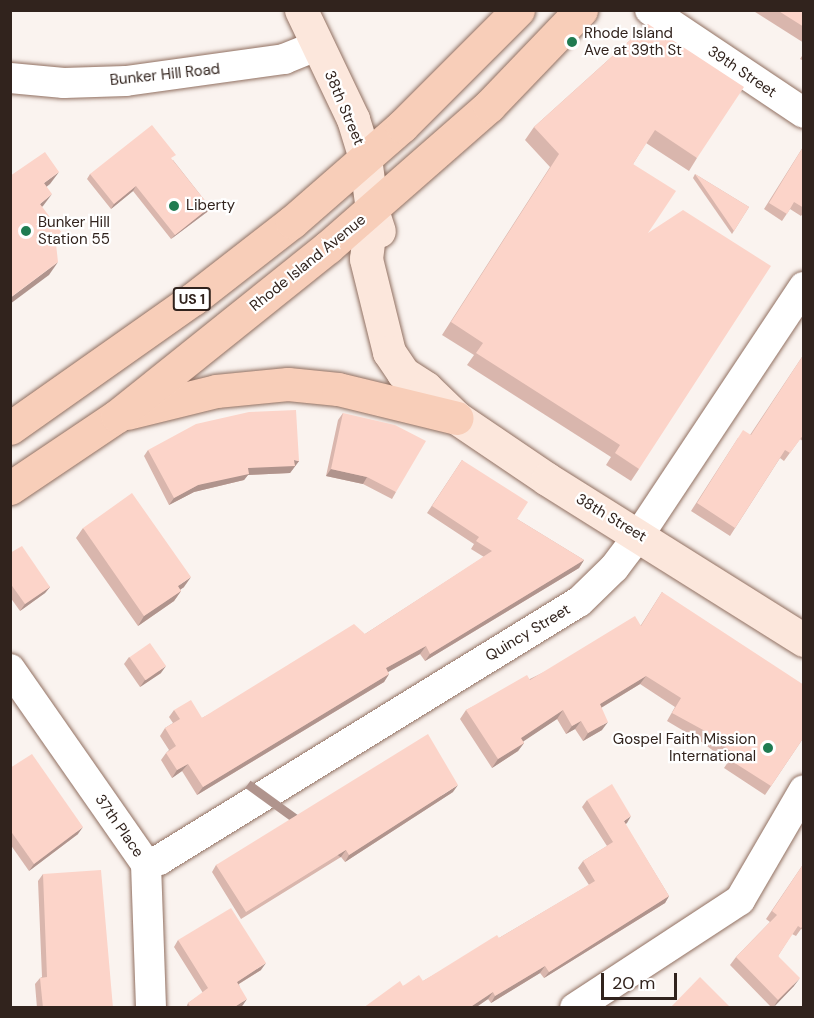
<!DOCTYPE html>
<style>
body{margin:0}
#map{position:relative;width:814px;height:1018px;overflow:hidden;background:#faf3ef;font-family:"DM Sans",sans-serif}
div>[style]{position:absolute}
[style*='--x']{left:calc(var(--x)*1px);top:calc(var(--y)*1px);width:calc(var(--w)*1px);rotate:calc(var(--a)*1deg)}
.roads{filter:drop-shadow(0 0 2px #917061) drop-shadow(0 0 2px #917061)}
.minor>*{height:30px;margin:-15px;padding:0 15px;transform-origin:15px;border-radius:15px;background:#fff}
.secondary>*{height:33px;margin:-16.5px;padding:0 16.5px;transform-origin:16.5px;border-radius:16.5px;background:#fce7dc}
.primary>*{height:33px;margin:-16.5px;padding:0 16.5px;transform-origin:16.5px;border-radius:16.5px;background:#f8ceb9}
.wall>*{inset:0;background:#d9b6ad}
.shaded-wall>*{inset:0;background:#b0948d;transform-origin:0 0}
.building>*{inset:0;background:#fcd4c9;transform-origin:0 0}
.dots>*{width:16px;height:16px;translate:-50% -50%;box-sizing:border-box;border:3px solid #fff;border-radius:50%}
span{translate:-50% -50%;white-space:nowrap;text-align:center;line-height:1.15;-webkit-text-stroke:4.5px #fff;paint-order:stroke}
.shield-label span{padding:2px 4px;background:#fff;border:2px solid;border-radius:4px;-webkit-text-stroke-width:0}
.shield-label{font-size:14px;color:#31231d;font-weight:700}
.poi-label{font-size:15px;color:#31231d}
.left{translate:0 -50%;text-align:left}
.right{translate:-100% -50%;text-align:right}
.street-label{font-size:15px;color:#31231d}
.frame{position:absolute;inset:0;border:12px solid #31231d;pointer-events:none}
.scale{position:absolute;left:601px;top:973px;width:76px;height:27px;box-sizing:border-box;border:3px solid #31231d;border-top:0;padding-left:8px;font-size:18px;line-height:21px;white-space:nowrap;color:#31231d;-webkit-text-stroke:4px #fff;paint-order:stroke}
</style>
<div id="map">
<div class="roads">
<div class="minor">
<i style="--x:650;--y:10;--w:185;--a:33.8"></i>
<i style="--x:10;--y:78;--w:54;--a:5.3"></i>
<i style="--x:64;--y:83;--w:62;--a:-1.8"></i>
<i style="--x:126;--y:81;--w:160;--a:-7.9"></i>
<i style="--x:284;--y:59;--w:35;--a:-22"></i>
<i style="--x:10;--y:669;--w:238;--a:55.1"></i>
<i style="--x:146;--y:864;--w:144;--a:88"></i>
<i style="--x:146;--y:864;--w:14;--a:-17"></i>
<i style="--x:159;--y:860;--w:493;--a:-31.6"></i>
<i style="--x:579;--y:602;--w:49;--a:-44.2"></i>
<i style="--x:614;--y:568;--w:41;--a:-52.9"></i>
<i style="--x:639;--y:535;--w:298;--a:-56.4"></i>
<i style="--x:575;--y:1008;--w:197;--a:-33.2"></i>
<i style="--x:740;--y:900;--w:127;--a:-59.8"></i>
</div>
<div class="secondary">
<i style="--x:301;--y:10;--w:121;--a:64.5"></i>
<i style="--x:353;--y:119;--w:41;--a:72.9"></i>
<i style="--x:365;--y:158;--w:52;--a:82.3"></i>
<i style="--x:372;--y:210;--w:22;--a:72"></i>
<i style="--x:372;--y:210;--w:49;--a:97"></i>
<i style="--x:366;--y:259;--w:96;--a:76.1"></i>
<i style="--x:389;--y:352;--w:25;--a:56"></i>
<i style="--x:403;--y:373;--w:27;--a:33"></i>
<i style="--x:426;--y:388;--w:43;--a:44.1"></i>
<i style="--x:457;--y:418;--w:109;--a:34.1"></i>
<i style="--x:547;--y:479;--w:303;--a:32.1"></i>
</div>
<div class="primary">
<i style="--x:127;--y:413;--w:92;--a:-13.9"></i>
<i style="--x:216;--y:391;--w:72;--a:-5.6"></i>
<i style="--x:288;--y:384;--w:50;--a:5.7"></i>
<i style="--x:338;--y:389;--w:122;--a:13.7"></i>
<i style="--x:10;--y:428;--w:224;--a:-35.2"></i>
<i style="--x:193;--y:299;--w:125;--a:-37.9"></i>
<i style="--x:292;--y:222;--w:146;--a:-41.1"></i>
<i style="--x:402;--y:126;--w:164;--a:-45"></i>
<i style="--x:10;--y:488;--w:129;--a:-33.9"></i>
<i style="--x:117;--y:416;--w:270;--a:-38.7"></i>
<i style="--x:328;--y:247;--w:214;--a:-41.2"></i>
<i style="--x:489;--y:106;--w:133;--a:-46.2"></i>
</div>
</div>
<div class="wall">
<i style="clip-path:polygon(752px 10px,804px 10px,804px 43px)"></i>
<i style="clip-path:polygon(648px 24px,697px 158px,689px 171px,646px 143px,633px 164px,648px 233px,639px 469px,631px 481px,606px 465px,611px 457px,467px 365px,474px 355px,442px 335px,550px 167px,525px 140px,534px 127px)"></i>
<i style="clip-path:polygon(804px 53px,804px 61px,800px 59px)"></i>
<i style="clip-path:polygon(803px 147px,804px 212px,801px 216px,790px 209px,782px 221px,764px 209px)"></i>
<i style="clip-path:polygon(173px 160px,210px 207px,207px 212px,171px 239px,133px 191px,111px 209px,87px 179px,90px 174px)"></i>
<i style="clip-path:polygon(695px 174px,749px 207px,732px 234px,693px 178px)"></i>
<i style="clip-path:polygon(804px 354px,804px 442px,800px 439px,784px 461px,780px 458px,730px 536px,691px 511px,738px 438px,750px 435px)"></i>
<i style="clip-path:polygon(343px 413px,396px 492px,392px 499px,363px 484px,326px 476px,338px 420px)"></i>
<i style="clip-path:polygon(148px 450px,299px 461px,290px 473px,248px 475px,244px 480px,194px 492px,169px 505px,144px 456px)"></i>
<i style="clip-path:polygon(462px 460px,517px 519px,584px 560px,579px 568px,425px 661px,420px 654px,388px 672px,389px 674px,384px 682px,197px 795px,182px 771px,172px 778px,161px 760px,166px 753px,169px 750px,160px 736px,165px 728px,173px 723px,169px 717px,174px 710px,202px 718px,365px 634px,484px 557px,471px 549px,474px 544px,427px 513px)"></i>
<i style="clip-path:polygon(83px 528px,184px 587px,180px 590px,181px 591px,174px 601px,138px 626px,76px 538px)"></i>
<i style="clip-path:polygon(10px 553px,50px 587px,45px 593px,20px 611px,10px 597px)"></i>
<i style="clip-path:polygon(662px 592px,804px 737px,765px 795px,724px 768px,728px 762px,699px 740px,667px 721px,675px 707px,640px 684px,601px 708px,602px 730px,583px 741px,575px 729px,566px 734px,557px 719px,523px 741px,524px 743px,518px 751px,492px 768px,460px 719px,466px 710px,641px 625px)"></i>
<i style="clip-path:polygon(129px 657px,161px 673px,140px 687px,124px 664px)"></i>
<i style="clip-path:polygon(10px 768px,78px 834px,29px 871px,10px 844px)"></i>
<i style="clip-path:polygon(453px 792px,345px 862px,341px 857px,241px 919px,212px 872px,216px 865px)"></i>
<i style="clip-path:polygon(587px 800px,627px 823px,625px 824px,669px 896px,665px 903px,544px 978px,540px 973px,491px 1003px,488px 999px,475px 1008px,363px 1008px,403px 986px,423px 981px,499px 938px,589px 885px,578px 868px,583px 861px,607px 846px,582px 807px)"></i>
<i style="clip-path:polygon(804px 863px,804px 930px,801px 929px,796px 936px,792px 934px,778px 956px,794px 986px,772px 1008px,730px 965px,736px 957px,770px 922px,766px 919px)"></i>
<i style="clip-path:polygon(43px 874px,113px 1008px,37px 1008px,35px 984px,40px 978px,42px 977px,38px 881px)"></i>
<i style="clip-path:polygon(178px 940px,261px 970px,239px 984px,243px 1005px,239px 1008px,186px 1008px,188px 1003px,203px 993px,174px 947px)"></i>
</div>
<div class="shaded-wall">
<i style="clip-path:polygon(59px 172px,50px 184px,35px 196px,44px 183px)"></i>
<i style="clip-path:polygon(136px 186px,133px 191px,111px 209px,114px 204px)"></i>
<i style="clip-path:polygon(52px 194px,43px 206px,31px 216px,40px 204px)"></i>
<i style="clip-path:polygon(210px 207px,207px 212px,171px 239px,175px 235px)"></i>
<i style="clip-path:polygon(58px 262px,49px 275px,10px 304px,10px 298px)"></i>
<i style="clip-path:polygon(294px 460px,299px 461px,290px 473px,248px 475px,244px 480px,194px 492px,169px 505px,174px 498px,198px 485px,248px 468px)"></i>
<i style="clip-path:polygon(331px 469px,367px 477px,363px 484px,326px 476px)"></i>
<i style="clip-path:polygon(584px 560px,579px 568px,425px 661px,430px 654px)"></i>
<i style="clip-path:polygon(191px 577px,184px 587px,171px 596px,178px 586px)"></i>
<i style="clip-path:polygon(50px 587px,45px 593px,20px 611px,25px 604px)"></i>
<i style="clip-path:polygon(181px 591px,174px 601px,138px 626px,144px 616px)"></i>
<i style="clip-path:polygon(426px 646px,420px 654px,381px 676px,386px 668px)"></i>
<i style="clip-path:polygon(166px 666px,161px 673px,140px 687px,145px 680px)"></i>
<i style="clip-path:polygon(389px 674px,384px 682px,197px 795px,203px 787px)"></i>
<i style="clip-path:polygon(646px 676px,640px 684px,594px 712px,600px 704px)"></i>
<i style="clip-path:polygon(563px 710px,557px 719px,515px 747px,521px 738px)"></i>
<i style="clip-path:polygon(581px 721px,575px 729px,566px 734px,572px 726px)"></i>
<i style="clip-path:polygon(608px 722px,602px 730px,583px 741px,588px 733px)"></i>
<i style="clip-path:polygon(524px 743px,518px 751px,492px 768px,498px 759px)"></i>
<i style="clip-path:polygon(188px 764px,182px 771px,172px 778px,177px 770px)"></i>
<i style="clip-path:polygon(458px 785px,453px 792px,345px 862px,349px 855px)"></i>
<i style="clip-path:polygon(631px 816px,627px 823px,619px 828px,624px 821px)"></i>
<i style="clip-path:polygon(83px 827px,78px 834px,29px 871px,34px 864px)"></i>
<i style="left:346px;top:850px;width:9px;height:118px;rotate:126deg"></i>
<i style="clip-path:polygon(669px 896px,665px 903px,544px 978px,549px 972px)"></i>
<i style="clip-path:polygon(266px 963px,261px 970px,232px 988px,237px 982px)"></i>
<i style="clip-path:polygon(545px 966px,540px 973px,491px 1003px,495px 996px)"></i>
<i style="clip-path:polygon(800px 978px,794px 986px,773px 1008px,778px 1000px)"></i>
<i style="clip-path:polygon(493px 992px,488px 999px,475px 1008px,469px 1008px)"></i>
<i style="clip-path:polygon(247px 999px,243px 1005px,239px 1008px,233px 1008px)"></i>
</div>
<div class="building">
<i style="clip-path:polygon(777px 10px,804px 10px,804px 27px)"></i>
<i style="clip-path:polygon(648px 24px,744px 87px,697px 158px,655px 130px,633px 164px,676px 191px,648px 233px,683px 210px,771px 266px,639px 469px,615px 453px,620px 445px,476px 353px,483px 343px,451px 322px,559px 154px,534px 127px)"></i>
<i style="clip-path:polygon(152px 125px,176px 155px,171px 158px,210px 207px,175px 235px,136px 186px,114px 204px,90px 174px)"></i>
<i style="clip-path:polygon(803px 147px,804px 208px,794px 202px,787px 214px,769px 203px)"></i>
<i style="clip-path:polygon(45px 152px,59px 172px,44px 183px,52px 194px,40px 204px,62px 233px,56px 244px,58px 262px,10px 298px,10px 176px)"></i>
<i style="clip-path:polygon(695px 174px,749px 207px,734px 231px)"></i>
<i style="clip-path:polygon(804px 354px,804px 434px,790px 453px,785px 450px,735px 528px,697px 503px,743px 430px,751px 435px)"></i>
<i style="clip-path:polygon(296px 410px,299px 461px,294px 460px,295px 466px,248px 468px,249px 474px,198px 485px,174px 498px,148px 450px,196px 424px,249px 412px)"></i>
<i style="clip-path:polygon(343px 413px,395px 425px,426px 441px,396px 492px,367px 477px,331px 469px)"></i>
<i style="clip-path:polygon(462px 460px,528px 502px,517px 519px,584px 560px,430px 654px,426px 646px,386px 668px,389px 674px,203px 787px,188px 764px,177px 770px,166px 753px,176px 746px,165px 728px,180px 719px,174px 710px,191px 700px,202px 718px,354px 624px,365px 634px,492px 551px,476px 541px,479px 537px,432px 506px)"></i>
<i style="clip-path:polygon(132px 493px,191px 577px,178px 586px,181px 591px,144px 616px,83px 528px)"></i>
<i style="clip-path:polygon(22px 546px,50px 587px,25px 604px,10px 583px,10px 553px)"></i>
<i style="clip-path:polygon(662px 592px,804px 685px,804px 737px,771px 786px,730px 760px,734px 754px,705px 731px,672px 713px,681px 698px,646px 676px,600px 704px,608px 722px,588px 733px,581px 721px,572px 726px,563px 710px,521px 738px,524px 743px,498px 759px,466px 710px,527px 675px,530px 680px,635px 616px,641px 626px)"></i>
<i style="left:150px;top:643px;width:28px;height:25px;rotate:55deg"></i>
<i style="clip-path:polygon(428px 734px,458px 785px,349px 855px,346px 850px,246px 912px,216px 865px)"></i>
<i style="clip-path:polygon(32px 754px,83px 827px,34px 864px,10px 830px,10px 768px)"></i>
<i style="clip-path:polygon(612px 784px,631px 816px,624px 821px,669px 896px,549px 972px,545px 966px,495px 996px,493px 992px,469px 1008px,363px 1008px,400px 981px,403px 986px,419px 975px,423px 981px,497px 935px,499px 938px,595px 881px,583px 861px,613px 842px,587px 800px)"></i>
<i style="clip-path:polygon(804px 863px,804px 925px,801px 928px,798px 926px,778px 956px,800px 978px,778px 1000px,736px 957px,777px 915px,772px 911px)"></i>
<i style="clip-path:polygon(101px 870px,113px 1008px,43px 1008px,40px 978px,47px 977px,43px 874px)"></i>
<i style="clip-path:polygon(231px 908px,266px 963px,237px 982px,247px 999px,233px 1008px,191px 1008px,188px 1003px,208px 988px,178px 940px)"></i>
<i style="clip-path:polygon(700px 977px,731px 1008px,670px 1008px)"></i>
</div>
<div class="dots">
<i style="left:572px;top:42px;background:#207b51"></i>
<i style="left:174px;top:206px;background:#207b51"></i>
<i style="left:26px;top:231px;background:#207b51"></i>
<i style="left:768px;top:748px;background:#207b51"></i>
</div>
<div class="shield-label">
<span style="left:192px;top:299px">US 1</span>
</div>
<div class="poi-label">
<span class="left" style="left:584px;top:42px">Rhode Island<br>Ave at 39th St</span>
<span class="left" style="left:186px;top:206px">Liberty</span>
<span class="left" style="left:38px;top:231px">Bunker Hill<br>Station 55</span>
<span class="right" style="left:756px;top:748px">Gospel Faith Mission<br>International</span>
</div>
<div class="street-label">
<span style="left:742px;top:72px;rotate:34deg">39th Street</span>
<span style="left:165px;top:75px;rotate:-6deg">Bunker Hill Road</span>
<span style="left:344px;top:108px;rotate:67deg">38th Street</span>
<span style="left:308px;top:263px;rotate:-39deg">Rhode Island Avenue</span>
<span style="left:611px;top:518px;rotate:31deg">38th Street</span>
<span style="left:528px;top:633px;rotate:-31deg">Quincy Street</span>
<span style="left:119px;top:826px;rotate:55deg">37th Place</span>
</div>
<div class="frame"></div>
<div class="scale">20 m</div>
</div>
